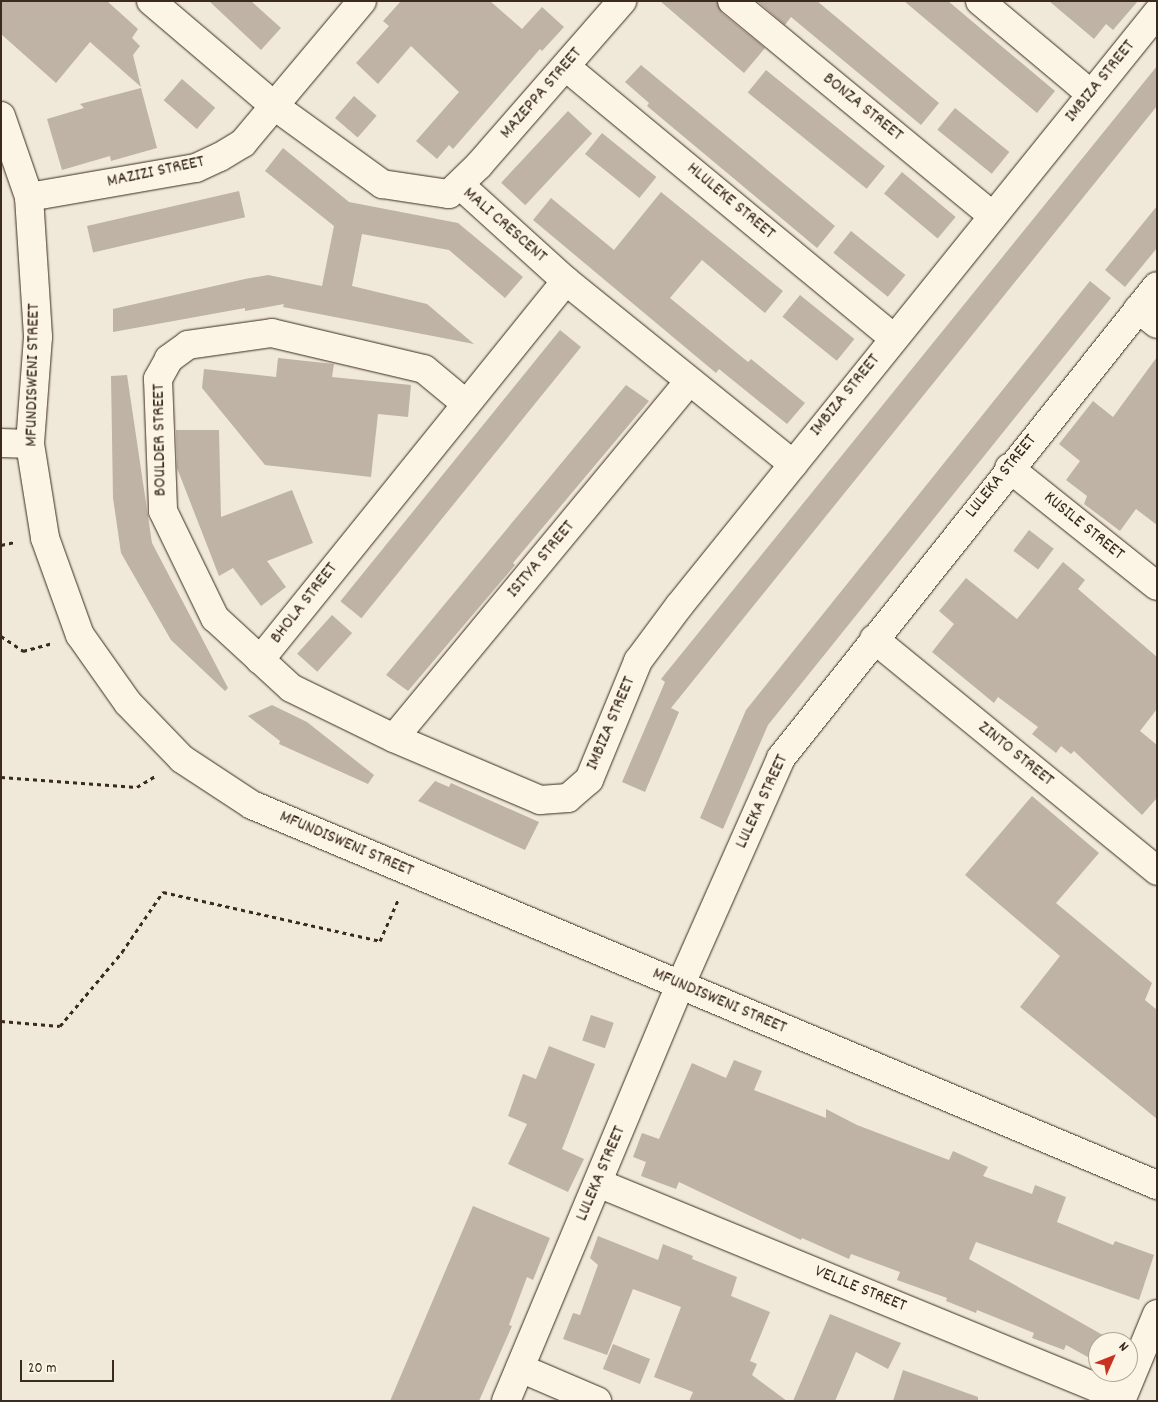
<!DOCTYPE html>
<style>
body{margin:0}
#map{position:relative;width:1158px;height:1402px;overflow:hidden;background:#f0e9d9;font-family:Dekko,sans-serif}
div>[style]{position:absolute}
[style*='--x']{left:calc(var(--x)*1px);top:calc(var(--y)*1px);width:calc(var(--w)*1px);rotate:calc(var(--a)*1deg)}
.building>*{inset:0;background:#beb3a4;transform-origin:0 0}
.path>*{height:3px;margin-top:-1.5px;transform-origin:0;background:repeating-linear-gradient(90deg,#3b2a1e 0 4px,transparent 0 8px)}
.roads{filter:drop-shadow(0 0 1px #3b2a1e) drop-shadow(0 0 1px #3b2a1e)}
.street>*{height:28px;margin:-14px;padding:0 14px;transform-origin:14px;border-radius:14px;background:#fcf5e5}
span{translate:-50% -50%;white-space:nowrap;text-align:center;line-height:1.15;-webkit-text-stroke:4px #fcf5e5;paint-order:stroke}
.street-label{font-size:18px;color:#3b2a1e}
.frame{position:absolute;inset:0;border:2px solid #3b2a1e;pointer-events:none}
.north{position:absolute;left:1088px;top:1332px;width:50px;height:50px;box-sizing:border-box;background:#fcf5e5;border:1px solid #afa495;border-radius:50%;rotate:46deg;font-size:14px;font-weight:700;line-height:20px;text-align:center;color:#3b2a1e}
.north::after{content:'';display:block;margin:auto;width:18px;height:22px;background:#c8321e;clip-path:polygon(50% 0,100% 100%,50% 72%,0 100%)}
.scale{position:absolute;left:20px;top:1360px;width:94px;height:22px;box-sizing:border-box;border:2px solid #3b2a1e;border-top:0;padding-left:6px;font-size:15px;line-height:18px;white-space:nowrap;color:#3b2a1e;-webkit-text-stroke:4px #fcf5e5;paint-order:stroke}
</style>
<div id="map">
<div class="building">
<i style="clip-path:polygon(1px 1px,107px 1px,138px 29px,132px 38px,140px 46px,133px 55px,141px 87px,90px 42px,56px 83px,1px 34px)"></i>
<i style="clip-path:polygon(209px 1px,251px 1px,281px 28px,261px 50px)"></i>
<i style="clip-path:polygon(401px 1px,490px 1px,522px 29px,542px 7px,564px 27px,542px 51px,540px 49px,453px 149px,449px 145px,437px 159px,416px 141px,459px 92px,411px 46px,378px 84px,356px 63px,389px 26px,383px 21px)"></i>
<i style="clip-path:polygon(660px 1px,717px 1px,722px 13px,765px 48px,744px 73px)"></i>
<i style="clip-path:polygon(757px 1px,817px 1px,939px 103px,921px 125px,791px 17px,785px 25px)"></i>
<i style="clip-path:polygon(904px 1px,948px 1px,1055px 91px,1037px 113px)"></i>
<i style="clip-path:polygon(1049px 1px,1138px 1px,1113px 30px,1106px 24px,1094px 39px)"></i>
<i style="clip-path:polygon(641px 65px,835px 226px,817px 248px,647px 106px,649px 103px,625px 82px)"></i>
<i style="clip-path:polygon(1157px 66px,1157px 106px,671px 708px,679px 712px,645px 792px,622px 782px,665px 682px,661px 679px)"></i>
<i style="left:766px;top:70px;width:153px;height:29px;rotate:39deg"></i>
<i style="left:182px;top:79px;width:44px;height:28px;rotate:41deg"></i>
<i style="clip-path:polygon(141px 88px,157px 148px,111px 161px,110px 156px,62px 170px,47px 119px,84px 108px,80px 104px)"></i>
<i style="left:354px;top:96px;width:30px;height:29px;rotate:41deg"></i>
<i style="left:955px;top:108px;width:70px;height:28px;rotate:39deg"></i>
<i style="left:568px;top:111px;width:33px;height:98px;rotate:43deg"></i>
<i style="left:602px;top:133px;width:70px;height:27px;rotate:39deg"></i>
<i style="clip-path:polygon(283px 148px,349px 202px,458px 223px,523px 277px,505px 298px,449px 250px,362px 234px,352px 286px,427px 304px,474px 344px,283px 307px,284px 304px,245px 311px,245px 308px,113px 332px,113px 309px,245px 279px,268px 275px,322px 286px,334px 226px,265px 171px)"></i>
<i style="left:902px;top:172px;width:70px;height:28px;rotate:40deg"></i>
<i style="left:239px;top:191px;width:27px;height:156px;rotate:77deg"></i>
<i style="clip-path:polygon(661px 192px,783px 291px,765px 313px,702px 260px,670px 298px,748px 362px,751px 359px,805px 403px,787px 424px,719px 369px,716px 373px,533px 220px,551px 198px,614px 250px)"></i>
<i style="clip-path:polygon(1157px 206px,1157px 248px,1125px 287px,1105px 270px)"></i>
<i style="left:851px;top:231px;width:70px;height:28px;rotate:39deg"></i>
<i style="clip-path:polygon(1090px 281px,1111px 298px,768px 725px,723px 829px,700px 818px,746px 710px)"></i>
<i style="left:800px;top:295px;width:70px;height:28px;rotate:39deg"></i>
<i style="left:560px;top:330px;width:27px;height:349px;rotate:39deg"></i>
<i style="clip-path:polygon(1157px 357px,1157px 525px,1136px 509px,1120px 531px,1084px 504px,1087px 496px,1066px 480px,1080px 461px,1059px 444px,1093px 401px,1113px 417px)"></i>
<i style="clip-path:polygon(278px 358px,334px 364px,332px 377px,411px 385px,408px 417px,378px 414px,371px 477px,265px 465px,202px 388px,204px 369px,276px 377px)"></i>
<i style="clip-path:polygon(127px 375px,152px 543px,228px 688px,225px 691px,171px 640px,121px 553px,113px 498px,111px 376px)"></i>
<i style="clip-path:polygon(626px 385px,649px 401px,513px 563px,515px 565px,408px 691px,386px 675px)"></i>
<i style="clip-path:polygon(176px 430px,219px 430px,221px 517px,292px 490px,313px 543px,267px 561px,286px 587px,261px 606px,233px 568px,219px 576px,177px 468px)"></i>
<i style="left:1029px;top:530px;width:31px;height:26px;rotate:37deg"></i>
<i style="clip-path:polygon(1063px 562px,1085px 580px,1078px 589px,1157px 657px,1157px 709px,1140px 731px,1157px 745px,1157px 798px,1142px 815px,1074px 751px,1071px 754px,1061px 746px,1056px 753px,1032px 734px,1038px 727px,998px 697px,994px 703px,932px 652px,954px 624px,939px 611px,966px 578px,1017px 619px)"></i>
<i style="left:332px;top:615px;width:27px;height:52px;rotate:42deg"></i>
<i style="clip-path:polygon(272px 705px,307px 722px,374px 775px,368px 784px,279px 744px,280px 741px,248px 716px)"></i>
<i style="clip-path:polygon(435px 781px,449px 787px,451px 783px,539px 822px,525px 850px,418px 801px)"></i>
<i style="clip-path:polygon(1032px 796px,1099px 853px,1056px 903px,1152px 983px,1145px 1000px,1157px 1010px,1157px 1119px,1020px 1007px,1060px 956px,965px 875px)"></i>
<i style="left:591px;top:1015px;width:24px;height:27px;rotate:19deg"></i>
<i style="clip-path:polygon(549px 1046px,595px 1064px,562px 1149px,584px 1159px,568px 1192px,508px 1164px,527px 1124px,508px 1116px,523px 1074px,536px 1079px)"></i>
<i style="clip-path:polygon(734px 1060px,762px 1071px,754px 1090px,826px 1118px,826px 1109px,857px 1125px,949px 1160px,953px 1151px,988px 1167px,983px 1176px,1032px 1194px,1035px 1185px,1066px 1197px,1057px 1222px,1113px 1245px,1115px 1241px,1154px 1255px,1139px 1300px,976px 1242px,969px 1259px,1108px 1338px,1106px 1342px,1098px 1342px,1095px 1361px,1066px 1345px,1064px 1350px,1032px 1338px,1034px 1333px,977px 1310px,976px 1313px,946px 1301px,947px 1298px,897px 1280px,900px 1272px,851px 1254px,849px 1259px,802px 1238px,801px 1240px,679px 1182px,676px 1189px,641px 1176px,646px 1162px,633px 1157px,642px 1133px,659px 1139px,692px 1063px,726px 1078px)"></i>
<i style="clip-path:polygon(473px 1206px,550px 1238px,533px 1280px,527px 1277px,509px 1325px,512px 1326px,479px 1401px,390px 1401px)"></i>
<i style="clip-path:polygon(598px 1236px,658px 1260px,663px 1244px,693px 1256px,692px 1259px,737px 1277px,731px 1296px,770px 1312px,750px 1361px,757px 1364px,752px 1375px,787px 1401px,689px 1401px,693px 1392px,654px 1377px,681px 1307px,633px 1289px,607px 1355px,563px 1339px,573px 1313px,580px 1315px,598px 1265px,590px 1258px)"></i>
<i style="clip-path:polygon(830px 1314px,901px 1343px,888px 1369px,856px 1352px,835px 1401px,793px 1401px)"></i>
<i style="left:613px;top:1344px;width:40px;height:27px;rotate:22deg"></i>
<i style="clip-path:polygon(903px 1370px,978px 1397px,978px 1401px,893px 1401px)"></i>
</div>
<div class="path">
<i style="--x:1;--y:545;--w:14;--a:-12"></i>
<i style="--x:1;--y:636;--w:27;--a:34"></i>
<i style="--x:23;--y:651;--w:31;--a:-15"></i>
<i style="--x:1;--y:777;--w:136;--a:4.2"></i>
<i style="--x:137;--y:787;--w:23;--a:-31"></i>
<i style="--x:1;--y:1021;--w:59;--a:4.8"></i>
<i style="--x:60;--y:1026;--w:97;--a:-50"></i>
<i style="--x:122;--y:952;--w:73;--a:-55.7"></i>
<i style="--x:163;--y:892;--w:222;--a:12.7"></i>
<i style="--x:380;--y:941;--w:45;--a:-66.3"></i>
</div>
<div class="roads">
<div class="street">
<i style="--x:151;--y:1;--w:160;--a:40.4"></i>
<i style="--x:273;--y:105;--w:135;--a:35.9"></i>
<i style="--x:382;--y:184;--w:68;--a:8.5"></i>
<i style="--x:449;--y:194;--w:42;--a:-44"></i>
<i style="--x:479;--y:165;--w:218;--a:-48.9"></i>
<i style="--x:732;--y:1;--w:338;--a:39.5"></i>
<i style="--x:980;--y:1;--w:145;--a:40"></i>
<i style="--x:566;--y:67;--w:425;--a:39.6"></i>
<i style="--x:1;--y:116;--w:86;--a:70.9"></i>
<i style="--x:29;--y:197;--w:140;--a:86.3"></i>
<i style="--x:38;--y:337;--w:107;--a:94.3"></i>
<i style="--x:30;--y:444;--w:95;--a:80.9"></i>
<i style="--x:45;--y:538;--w:103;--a:70.2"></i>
<i style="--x:80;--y:635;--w:83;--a:54.8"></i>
<i style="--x:128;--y:703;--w:78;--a:46"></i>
<i style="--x:182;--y:759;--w:84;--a:33.3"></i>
<i style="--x:252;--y:805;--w:982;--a:22.78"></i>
<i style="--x:460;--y:185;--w:143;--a:42.2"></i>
<i style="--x:566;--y:281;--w:292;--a:38.9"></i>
<i style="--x:29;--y:197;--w:169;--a:-9.9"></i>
<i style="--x:196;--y:168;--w:26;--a:-25"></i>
<i style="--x:220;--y:157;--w:27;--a:-31"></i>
<i style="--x:243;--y:143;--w:185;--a:-50"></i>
<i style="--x:1138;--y:309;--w:24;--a:38"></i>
<i style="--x:465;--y:403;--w:53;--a:-140.3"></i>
<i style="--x:424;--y:369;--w:156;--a:-166.7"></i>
<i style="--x:272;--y:333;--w:85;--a:171.9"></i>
<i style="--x:188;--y:345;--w:24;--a:144"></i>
<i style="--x:169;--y:359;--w:23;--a:119"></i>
<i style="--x:158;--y:379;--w:132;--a:87.8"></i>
<i style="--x:163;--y:511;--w:119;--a:64.1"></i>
<i style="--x:215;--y:618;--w:103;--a:42.6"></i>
<i style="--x:291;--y:688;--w:114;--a:25.9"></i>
<i style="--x:394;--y:738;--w:159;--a:23"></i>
<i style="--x:540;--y:800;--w:28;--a:-4"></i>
<i style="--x:568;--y:798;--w:28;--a:-41"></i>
<i style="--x:589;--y:780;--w:129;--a:-67.6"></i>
<i style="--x:638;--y:661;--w:69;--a:-53.3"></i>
<i style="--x:679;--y:606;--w:762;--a:-51.13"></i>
<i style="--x:1;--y:443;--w:29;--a:2"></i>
<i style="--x:1009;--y:468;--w:189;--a:38.6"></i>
<i style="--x:874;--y:639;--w:366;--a:39.3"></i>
<i style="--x:260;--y:660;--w:487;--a:-51.1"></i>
<i style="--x:394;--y:738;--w:463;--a:-50.4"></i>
<i style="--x:598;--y:1183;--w:566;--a:22.31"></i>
<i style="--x:520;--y:1368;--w:84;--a:23.2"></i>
<i style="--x:506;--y:1401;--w:450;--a:-67.3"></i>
<i style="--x:680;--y:986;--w:249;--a:-66.1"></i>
<i style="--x:781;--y:758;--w:603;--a:-51.46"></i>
<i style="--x:1121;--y:1401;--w:94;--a:-67.5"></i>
</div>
</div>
<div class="street-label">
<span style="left:1101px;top:82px;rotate:-51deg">IMBIZA STREET</span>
<span style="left:542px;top:94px;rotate:-49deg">MAZEPPA STREET</span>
<span style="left:862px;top:108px;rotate:39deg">BONZA STREET</span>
<span style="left:156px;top:173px;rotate:-12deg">MAZIZI STREET</span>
<span style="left:730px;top:202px;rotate:40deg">HLULEKE STREET</span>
<span style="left:504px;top:226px;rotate:41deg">MALI CRESCENT</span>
<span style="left:34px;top:375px;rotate:-89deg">MFUNDISWENI STREET</span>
<span style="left:846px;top:396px;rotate:-51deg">IMBIZA STREET</span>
<span style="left:161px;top:440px;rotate:-91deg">BOULDER STREET</span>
<span style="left:1002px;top:477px;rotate:-51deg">LULEKA STREET</span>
<span style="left:1083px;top:527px;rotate:39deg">KUSILE STREET</span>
<span style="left:542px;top:560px;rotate:-50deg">ISITYA STREET</span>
<span style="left:305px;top:604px;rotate:-52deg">BHOLA STREET</span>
<span style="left:612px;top:724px;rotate:-67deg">IMBIZA STREET</span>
<span style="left:1015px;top:755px;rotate:39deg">ZINTO STREET</span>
<span style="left:763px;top:802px;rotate:-65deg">LULEKA STREET</span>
<span style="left:346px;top:845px;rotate:23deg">MFUNDISWENI STREET</span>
<span style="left:719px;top:1002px;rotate:23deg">MFUNDISWENI STREET</span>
<span style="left:602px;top:1174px;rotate:-67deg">LULEKA STREET</span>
<span style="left:860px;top:1290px;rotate:22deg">VELILE STREET</span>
</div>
<div class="frame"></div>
<div class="north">N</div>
<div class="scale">20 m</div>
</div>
